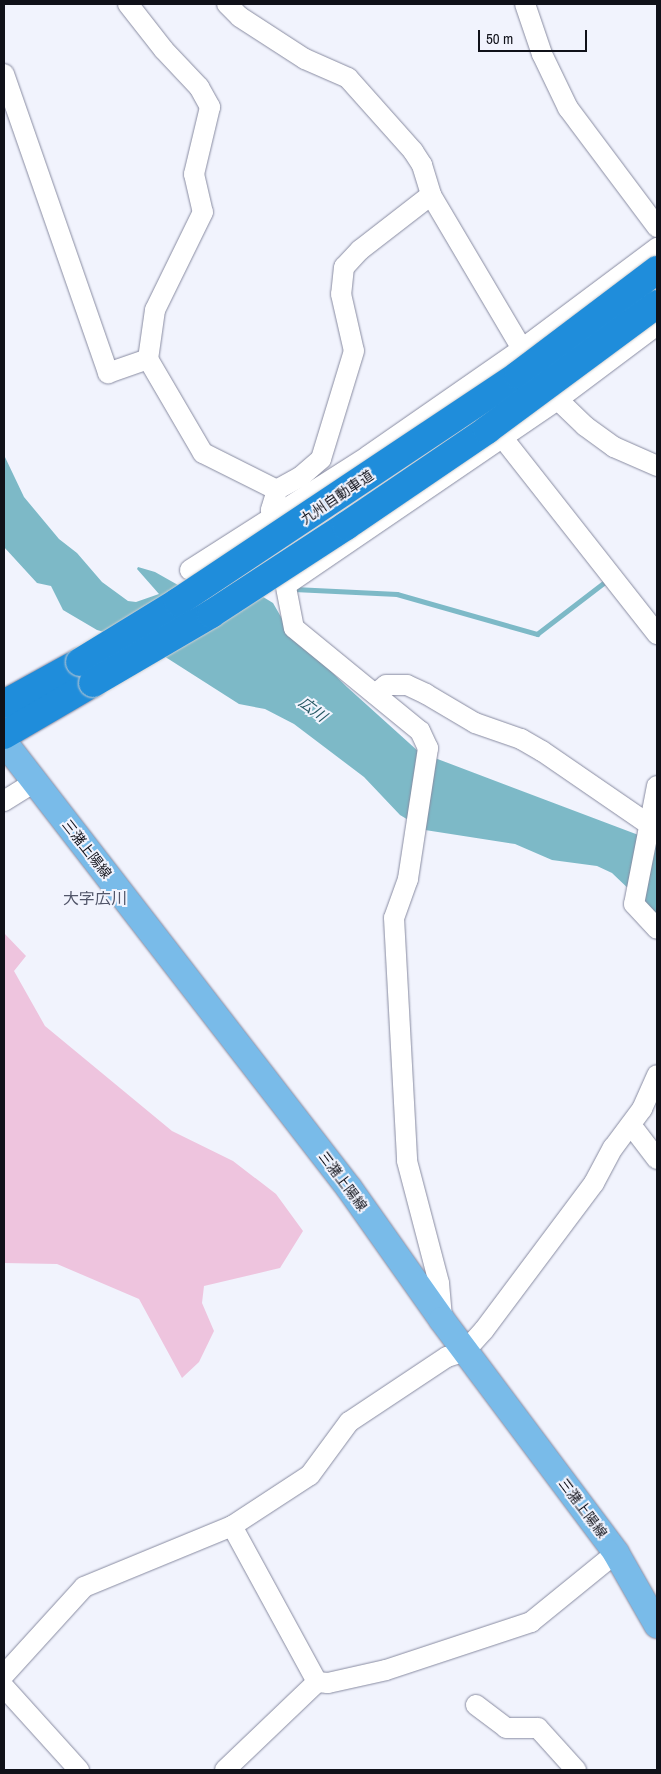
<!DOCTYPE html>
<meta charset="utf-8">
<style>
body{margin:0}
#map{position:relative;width:661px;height:1774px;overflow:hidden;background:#f1f3fd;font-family:"Archivo Narrow","Noto Sans JP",sans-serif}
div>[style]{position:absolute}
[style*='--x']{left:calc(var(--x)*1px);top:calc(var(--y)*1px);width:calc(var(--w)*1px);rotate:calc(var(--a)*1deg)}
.green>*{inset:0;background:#eec4de}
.water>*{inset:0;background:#7db9c7}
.stream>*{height:4.5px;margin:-2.25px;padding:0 2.25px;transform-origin:2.25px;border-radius:2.25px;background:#7db9c7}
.roads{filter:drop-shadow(0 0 1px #888ba1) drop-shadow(0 0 1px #888ba1)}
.minor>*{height:20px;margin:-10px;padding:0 10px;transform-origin:10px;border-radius:10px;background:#fff}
.major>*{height:26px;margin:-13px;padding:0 13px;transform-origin:13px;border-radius:13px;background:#79bbe9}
.highway>*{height:28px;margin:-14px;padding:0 14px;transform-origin:14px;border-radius:14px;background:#1f8ddb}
.bridges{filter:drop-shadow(0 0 1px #cfcfd1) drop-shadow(0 0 1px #cfcfd1)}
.highway-bridge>*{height:28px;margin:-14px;padding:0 14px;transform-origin:14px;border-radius:14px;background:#1f8ddb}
span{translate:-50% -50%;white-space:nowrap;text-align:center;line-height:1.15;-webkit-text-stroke:4px #f1f3fd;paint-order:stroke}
.street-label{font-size:14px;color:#101119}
.water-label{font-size:15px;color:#235661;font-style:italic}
.quarter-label{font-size:16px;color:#52566a}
.frame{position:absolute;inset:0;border:5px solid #101119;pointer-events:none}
.scale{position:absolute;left:478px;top:30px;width:109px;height:22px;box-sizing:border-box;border:2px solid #101119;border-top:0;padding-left:6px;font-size:15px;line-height:18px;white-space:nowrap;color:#101119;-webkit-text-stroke:4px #f1f3fd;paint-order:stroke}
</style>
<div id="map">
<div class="green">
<i style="clip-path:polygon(4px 933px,26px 956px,14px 971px,45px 1026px,172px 1131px,233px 1161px,276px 1194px,303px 1231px,280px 1268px,204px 1286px,202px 1303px,214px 1331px,199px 1362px,182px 1378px,139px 1299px,57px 1264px,4px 1263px)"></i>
</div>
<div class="water">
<i style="clip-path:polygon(4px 455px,24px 497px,59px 539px,77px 553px,102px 582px,128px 601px,136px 602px,159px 594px,137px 569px,138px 567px,155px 572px,185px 589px,255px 592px,273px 603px,288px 629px,347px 687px,419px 752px,657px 842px,657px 916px,612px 873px,597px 866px,552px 860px,515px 844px,425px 830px,400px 815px,364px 777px,294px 724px,265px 709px,239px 704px,145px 644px,97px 630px,63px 610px,51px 586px,37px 583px,4px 547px)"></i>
</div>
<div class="stream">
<i style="--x:294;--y:589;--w:103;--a:2.8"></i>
<i style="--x:397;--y:594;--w:146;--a:15.9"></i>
<i style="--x:537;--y:634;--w:87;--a:-37.5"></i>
</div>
<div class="roads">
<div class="minor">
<i style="--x:128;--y:4;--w:58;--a:52"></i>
<i style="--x:164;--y:50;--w:51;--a:46.6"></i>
<i style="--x:199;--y:87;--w:23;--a:61"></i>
<i style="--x:210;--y:107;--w:69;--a:103.4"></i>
<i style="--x:194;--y:174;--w:39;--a:77"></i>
<i style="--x:203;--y:212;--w:109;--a:116.1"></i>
<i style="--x:155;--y:310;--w:49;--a:98.1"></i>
<i style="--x:148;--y:359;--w:109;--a:59.7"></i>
<i style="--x:203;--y:453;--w:83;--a:26.6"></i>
<i style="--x:227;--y:4;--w:18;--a:45"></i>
<i style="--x:240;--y:17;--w:77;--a:32.9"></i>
<i style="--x:305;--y:59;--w:47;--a:23.8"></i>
<i style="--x:348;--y:78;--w:98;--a:48.3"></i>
<i style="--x:413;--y:151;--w:17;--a:57"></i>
<i style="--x:422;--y:165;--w:31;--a:73"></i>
<i style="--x:431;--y:195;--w:179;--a:59.4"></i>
<i style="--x:522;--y:349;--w:58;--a:55.5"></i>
<i style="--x:555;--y:397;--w:42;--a:44"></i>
<i style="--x:585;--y:426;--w:36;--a:36"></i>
<i style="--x:614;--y:447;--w:47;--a:23.8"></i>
<i style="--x:525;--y:4;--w:53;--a:71.2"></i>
<i style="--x:542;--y:54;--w:60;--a:64.3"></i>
<i style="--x:568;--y:108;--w:149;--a:53.2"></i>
<i style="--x:4;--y:74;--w:317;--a:70.8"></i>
<i style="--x:108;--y:373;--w:42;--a:-19.3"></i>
<i style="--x:431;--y:195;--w:90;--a:142.2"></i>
<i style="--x:360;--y:250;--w:23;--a:133"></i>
<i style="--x:344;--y:267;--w:27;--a:96"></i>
<i style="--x:341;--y:294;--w:58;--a:77.2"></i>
<i style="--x:354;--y:351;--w:113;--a:107"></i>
<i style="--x:321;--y:459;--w:28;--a:139"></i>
<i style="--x:300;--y:477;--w:26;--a:151"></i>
<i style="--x:277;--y:490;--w:21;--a:107"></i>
<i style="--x:271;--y:510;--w:120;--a:79"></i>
<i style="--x:294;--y:628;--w:163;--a:39.3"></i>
<i style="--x:420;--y:731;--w:19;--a:65"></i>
<i style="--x:428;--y:748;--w:133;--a:98.7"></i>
<i style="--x:408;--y:879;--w:41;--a:109.7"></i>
<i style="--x:394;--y:918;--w:243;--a:86.9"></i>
<i style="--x:407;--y:1161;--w:126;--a:75.3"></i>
<i style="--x:439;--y:1283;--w:37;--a:85"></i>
<i style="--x:502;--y:437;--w:251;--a:51.8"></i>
<i style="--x:190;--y:570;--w:211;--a:-32.6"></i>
<i style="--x:368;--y:456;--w:188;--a:-34.8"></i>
<i style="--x:522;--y:349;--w:169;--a:-36.8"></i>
<i style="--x:286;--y:585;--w:328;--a:-34.3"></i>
<i style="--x:557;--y:400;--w:125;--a:-36.9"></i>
<i style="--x:375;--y:694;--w:14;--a:-39"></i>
<i style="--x:386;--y:685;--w:21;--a:0"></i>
<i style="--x:407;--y:685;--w:21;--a:25"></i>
<i style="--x:426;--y:694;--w:57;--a:30.6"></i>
<i style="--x:475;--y:723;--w:49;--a:19.2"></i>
<i style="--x:521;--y:739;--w:24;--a:30"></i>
<i style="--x:542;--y:751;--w:132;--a:34.5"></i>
<i style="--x:657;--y:786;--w:120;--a:101"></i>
<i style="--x:634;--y:904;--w:34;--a:47"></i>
<i style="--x:4;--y:801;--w:36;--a:-32"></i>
<i style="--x:631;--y:1125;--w:43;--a:52.6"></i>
<i style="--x:232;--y:1526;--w:178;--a:61.4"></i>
<i style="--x:4;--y:1675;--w:119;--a:-47.7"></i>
<i style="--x:84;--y:1587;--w:160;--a:-22.4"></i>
<i style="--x:232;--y:1526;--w:93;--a:-33.2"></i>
<i style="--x:310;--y:1475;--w:66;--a:-53.7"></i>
<i style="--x:349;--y:1422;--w:118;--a:-33.6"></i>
<i style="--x:447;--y:1357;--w:19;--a:-18"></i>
<i style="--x:465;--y:1351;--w:28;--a:-48"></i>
<i style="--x:484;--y:1330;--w:184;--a:-53.2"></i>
<i style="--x:594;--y:1183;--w:40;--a:-62"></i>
<i style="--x:613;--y:1148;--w:49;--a:-53.4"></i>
<i style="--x:642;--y:1109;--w:37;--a:-66"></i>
<i style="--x:317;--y:1682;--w:11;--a:5"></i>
<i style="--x:328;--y:1683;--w:59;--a:-12.6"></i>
<i style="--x:386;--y:1670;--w:153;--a:-18.3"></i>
<i style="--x:531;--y:1622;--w:109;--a:-39.1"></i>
<i style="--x:4;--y:1687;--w:112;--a:47.9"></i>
<i style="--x:476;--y:1705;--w:38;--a:37"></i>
<i style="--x:506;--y:1728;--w:32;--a:0"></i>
<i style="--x:538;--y:1728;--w:57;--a:47.9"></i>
<i style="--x:225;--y:1770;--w:127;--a:-43.7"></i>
</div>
<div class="major">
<i style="--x:11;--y:751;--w:552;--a:52.28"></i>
<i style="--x:349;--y:1188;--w:161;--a:54.8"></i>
<i style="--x:442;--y:1320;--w:291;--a:53.2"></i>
<i style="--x:616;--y:1553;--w:83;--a:60.3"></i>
</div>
<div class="highway">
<i style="--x:4;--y:704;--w:87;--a:-28.9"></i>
<i style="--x:4;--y:735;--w:103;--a:-30.3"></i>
</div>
</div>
<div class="bridges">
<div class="highway-bridge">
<i style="--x:80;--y:662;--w:115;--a:-31.5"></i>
<i style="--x:178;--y:602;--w:409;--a:-33.7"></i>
<i style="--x:518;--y:375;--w:174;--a:-37.1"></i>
<i style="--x:93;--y:683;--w:137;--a:-30.3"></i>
<i style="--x:211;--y:614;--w:161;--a:-33.1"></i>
<i style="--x:346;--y:526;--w:171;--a:-34.2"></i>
<i style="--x:487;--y:430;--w:212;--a:-36.5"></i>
</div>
</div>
<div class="street-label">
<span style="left:337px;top:497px;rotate:-34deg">九州自動車道</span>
<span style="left:87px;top:849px;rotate:52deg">三潴上陽線</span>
<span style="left:343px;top:1181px;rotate:53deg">三潴上陽線</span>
<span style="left:583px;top:1508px;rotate:53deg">三潴上陽線</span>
</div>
<div class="water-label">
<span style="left:313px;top:709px;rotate:37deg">広川</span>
</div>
<div class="quarter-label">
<span style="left:95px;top:898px">大字広川</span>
</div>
<div class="frame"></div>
<div class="scale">50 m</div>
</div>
